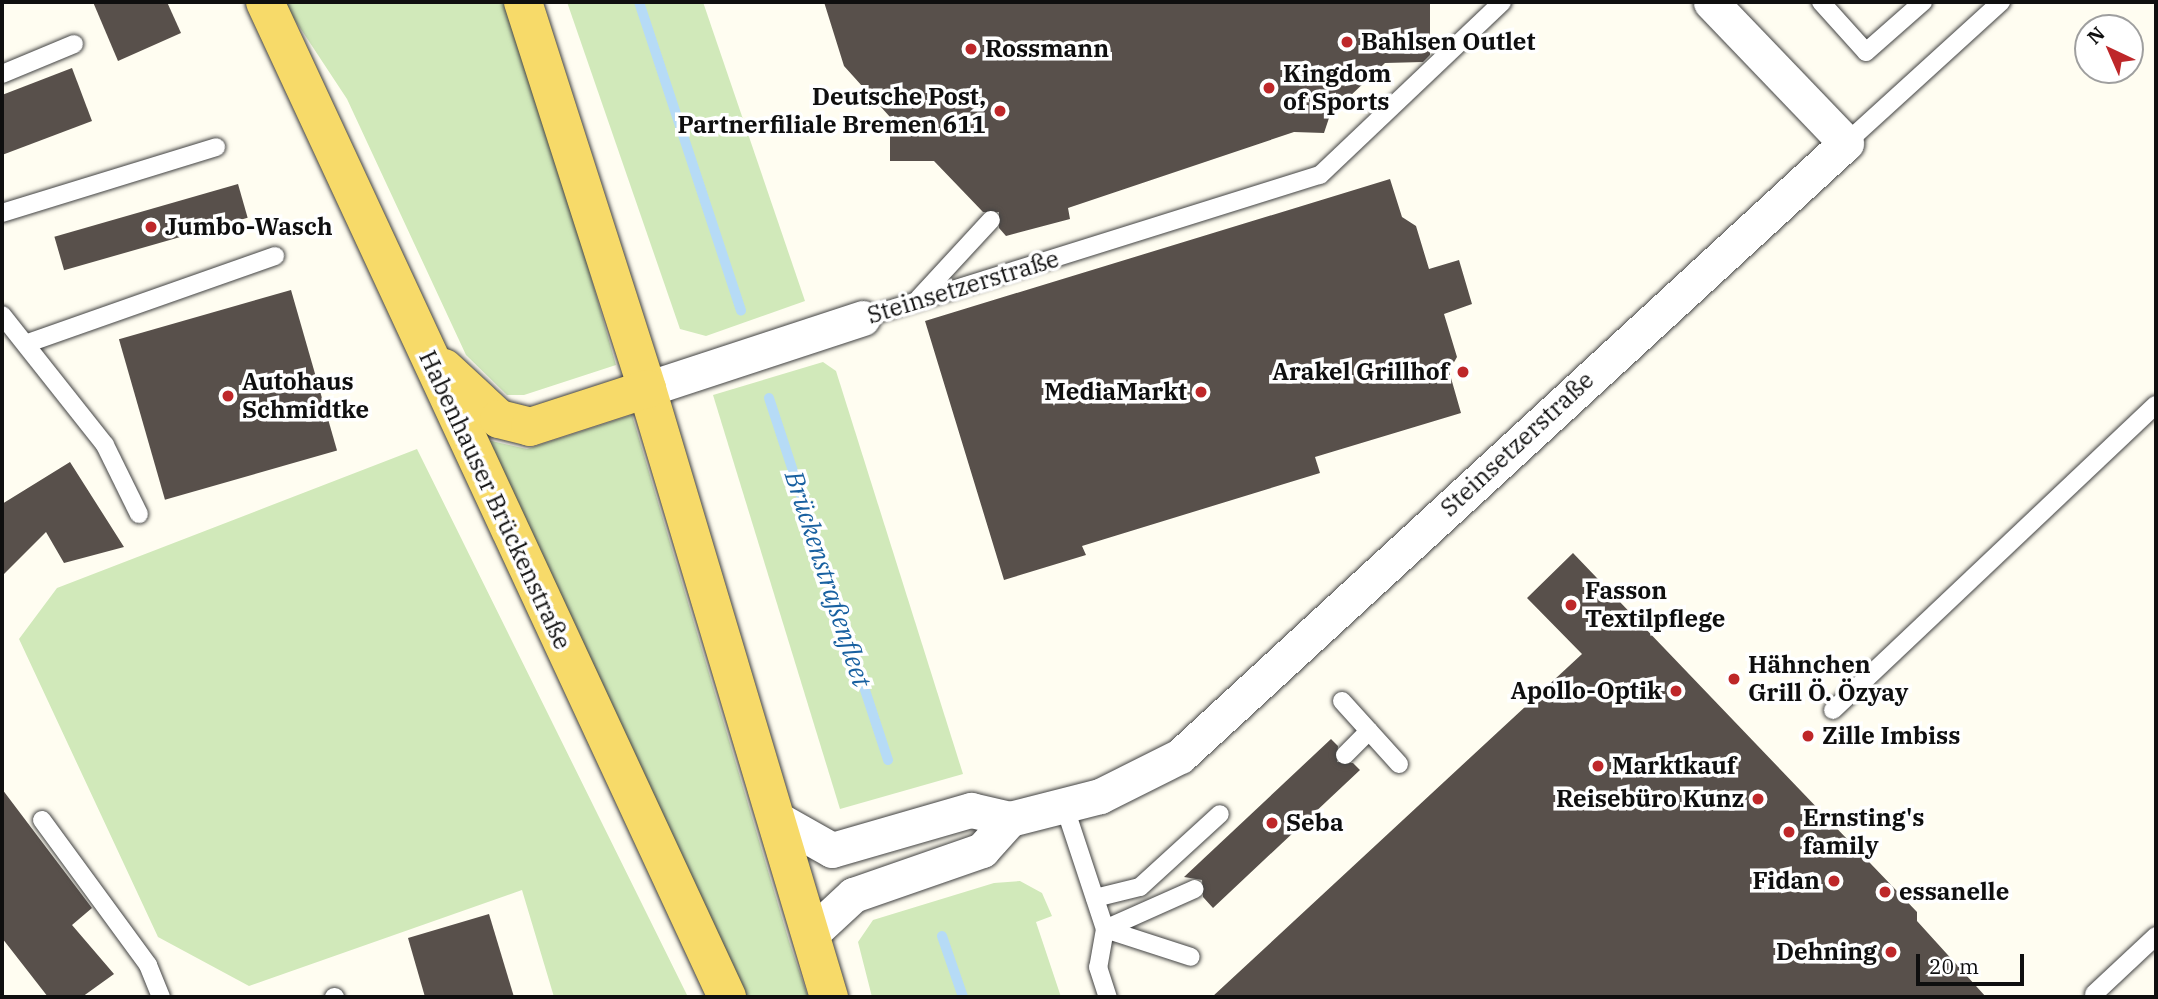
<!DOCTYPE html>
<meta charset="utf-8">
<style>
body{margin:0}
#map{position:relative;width:2158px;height:999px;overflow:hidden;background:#fffdf1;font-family:"IBM Plex Serif",serif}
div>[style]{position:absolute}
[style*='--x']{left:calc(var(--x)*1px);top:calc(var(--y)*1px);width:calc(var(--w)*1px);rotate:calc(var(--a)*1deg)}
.green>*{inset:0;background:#d1e9ba}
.stream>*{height:10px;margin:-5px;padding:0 5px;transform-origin:5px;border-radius:5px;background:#b6dbf6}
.building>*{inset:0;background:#58504b;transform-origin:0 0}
.roads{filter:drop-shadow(0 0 2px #424242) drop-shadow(0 0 2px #424242)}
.lane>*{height:18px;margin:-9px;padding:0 9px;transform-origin:9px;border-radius:9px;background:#fff}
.street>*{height:35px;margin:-17.5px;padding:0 17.5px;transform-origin:17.5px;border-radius:17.5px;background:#fff}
.primary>*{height:38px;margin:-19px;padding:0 19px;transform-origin:19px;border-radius:19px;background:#f7da69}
.dots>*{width:19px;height:19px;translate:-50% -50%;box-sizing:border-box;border:4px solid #fff;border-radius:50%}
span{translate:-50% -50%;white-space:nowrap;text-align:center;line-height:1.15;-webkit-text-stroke:7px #fff;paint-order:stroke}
.poi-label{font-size:24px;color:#0f0f0f;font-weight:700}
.left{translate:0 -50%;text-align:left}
.right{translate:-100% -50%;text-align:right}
.street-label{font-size:24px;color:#0f0f0f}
.water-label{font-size:26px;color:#1860a0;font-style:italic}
.frame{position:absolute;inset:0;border:4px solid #0f0f0f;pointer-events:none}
.north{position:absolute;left:2074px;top:14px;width:70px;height:70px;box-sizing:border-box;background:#fff;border:2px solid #9f9f9f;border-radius:50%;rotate:316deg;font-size:19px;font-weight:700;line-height:28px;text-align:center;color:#0f0f0f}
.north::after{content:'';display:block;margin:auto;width:24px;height:32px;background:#be2729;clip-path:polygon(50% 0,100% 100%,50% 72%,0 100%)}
.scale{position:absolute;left:1916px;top:954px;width:108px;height:32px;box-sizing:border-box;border:4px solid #0f0f0f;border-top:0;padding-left:9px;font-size:21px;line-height:24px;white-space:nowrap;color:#0f0f0f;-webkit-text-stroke:5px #fff;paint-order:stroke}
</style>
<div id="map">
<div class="green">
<i style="clip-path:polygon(283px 2px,503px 2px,567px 193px,616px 365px,524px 395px,507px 395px,466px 355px,347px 99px)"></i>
<i style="clip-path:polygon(567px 2px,703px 2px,805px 301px,706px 336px,680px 329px)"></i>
<i style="clip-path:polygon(823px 362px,836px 371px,963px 774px,840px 809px,713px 395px)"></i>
<i style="clip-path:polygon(632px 415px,789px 941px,808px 997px,742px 997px,483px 439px,527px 449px)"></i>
<i style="clip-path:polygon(417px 449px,688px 997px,554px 997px,522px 890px,249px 986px,158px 937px,19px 639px,57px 588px)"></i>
<i style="clip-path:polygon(1020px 881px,1042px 893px,1052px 916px,1036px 922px,1061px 997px,872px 997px,858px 942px,873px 920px,994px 883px)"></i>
</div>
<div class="stream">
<i style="--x:639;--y:2;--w:325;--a:71.7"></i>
<i style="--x:769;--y:398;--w:381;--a:71.8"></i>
<i style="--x:942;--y:936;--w:65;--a:71"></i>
</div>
<div class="building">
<i style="clip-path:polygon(93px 2px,167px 2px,181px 33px,118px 61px)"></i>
<i style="clip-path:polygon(824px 2px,1430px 2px,1430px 55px,1423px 62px,1385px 63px,1330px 115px,1324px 133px,1294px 132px,1068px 208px,1070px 219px,1006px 236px,999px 228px,999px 212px,983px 212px,934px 161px,890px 161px,890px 117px,844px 66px)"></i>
<i style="clip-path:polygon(72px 68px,92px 121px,2px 155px,2px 95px)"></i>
<i style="clip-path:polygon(1390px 179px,1402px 217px,1416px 226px,1429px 269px,1459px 260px,1472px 304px,1444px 314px,1457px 357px,1449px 371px,1461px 413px,1315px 457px,1320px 473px,1082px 546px,1086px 555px,1004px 580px,925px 321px)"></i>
<i style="left:238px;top:184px;width:35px;height:191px;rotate:74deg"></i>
<i style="left:291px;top:290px;width:167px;height:179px;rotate:74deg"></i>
<i style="clip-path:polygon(70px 462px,124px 547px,64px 563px,46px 532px,2px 576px,2px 504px)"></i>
<i style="clip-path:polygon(1573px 553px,1917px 912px,1917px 921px,1986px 997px,1212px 997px,1582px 654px,1527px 598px)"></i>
<i style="clip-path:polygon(1331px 739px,1338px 746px,1337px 762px,1353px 763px,1360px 770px,1213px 908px,1203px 897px,1202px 880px,1184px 877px)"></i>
<i style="clip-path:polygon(2px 789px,92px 908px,72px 925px,114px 974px,82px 997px,48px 997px,2px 938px)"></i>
<i style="clip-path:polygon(489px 914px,514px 997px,425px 997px,408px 938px)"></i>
</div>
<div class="roads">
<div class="lane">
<i style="--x:1821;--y:2;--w:67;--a:48"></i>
<i style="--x:1866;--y:52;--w:76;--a:-41.3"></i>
<i style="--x:2;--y:74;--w:78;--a:-22.6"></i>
<i style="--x:1846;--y:143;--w:210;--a:-42.3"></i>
<i style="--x:2;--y:213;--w:224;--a:-17.1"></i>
<i style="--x:919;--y:298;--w:106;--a:-47.3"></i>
<i style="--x:2;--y:315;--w:166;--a:51.6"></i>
<i style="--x:105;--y:445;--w:77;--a:63.8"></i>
<i style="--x:863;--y:318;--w:479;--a:-17.4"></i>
<i style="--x:1320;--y:175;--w:251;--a:-43.5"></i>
<i style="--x:28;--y:343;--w:262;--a:-19.4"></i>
<i style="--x:1342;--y:701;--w:85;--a:47.9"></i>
<i style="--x:1833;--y:710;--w:444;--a:-43.4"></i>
<i style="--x:1345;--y:755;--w:34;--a:-45"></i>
<i style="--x:1064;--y:805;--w:131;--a:71.7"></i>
<i style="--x:1105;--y:929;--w:39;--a:100"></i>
<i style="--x:1098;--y:967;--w:32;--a:72"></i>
<i style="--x:42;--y:820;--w:180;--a:53.8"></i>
<i style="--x:148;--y:965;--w:35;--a:68"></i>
<i style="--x:1095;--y:898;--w:46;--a:-13.7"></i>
<i style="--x:1140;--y:887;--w:108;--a:-42.4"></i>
<i style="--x:1105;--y:929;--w:98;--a:-24"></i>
<i style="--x:1105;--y:929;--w:90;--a:18"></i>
<i style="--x:2094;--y:994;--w:85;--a:-43.1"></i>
<i style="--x:334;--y:997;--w:1;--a:0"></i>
</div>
<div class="street">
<i style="--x:647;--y:389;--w:227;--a:-18.2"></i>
<i style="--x:777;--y:819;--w:63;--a:29.4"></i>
<i style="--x:832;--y:850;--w:145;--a:-16.1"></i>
<i style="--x:971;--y:810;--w:40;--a:13"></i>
<i style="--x:1010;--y:819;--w:93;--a:-14.3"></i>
<i style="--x:1100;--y:796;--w:89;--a:-26.6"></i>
<i style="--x:1180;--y:756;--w:905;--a:-42.63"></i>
<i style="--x:1846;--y:143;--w:195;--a:-133.8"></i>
<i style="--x:810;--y:935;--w:59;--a:-42.9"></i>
<i style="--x:853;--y:895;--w:137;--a:-19.2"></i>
<i style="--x:982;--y:850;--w:42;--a:-47.9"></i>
</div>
<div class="primary">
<i style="--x:265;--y:2;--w:1097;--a:65.09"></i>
<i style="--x:523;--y:2;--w:406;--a:72.2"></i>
<i style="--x:647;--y:389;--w:635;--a:73.34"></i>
<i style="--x:444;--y:368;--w:75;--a:42.8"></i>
<i style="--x:499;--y:419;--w:32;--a:14"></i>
<i style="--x:530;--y:427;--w:123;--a:-18"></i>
</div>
</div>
<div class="dots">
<i style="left:1347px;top:42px;background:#be2729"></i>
<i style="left:971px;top:49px;background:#be2729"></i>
<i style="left:1269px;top:88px;background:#be2729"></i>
<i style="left:1000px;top:111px;background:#be2729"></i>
<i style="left:151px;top:227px;background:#be2729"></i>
<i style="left:1463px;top:372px;background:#be2729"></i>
<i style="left:1201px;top:392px;background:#be2729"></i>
<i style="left:228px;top:396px;background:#be2729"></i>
<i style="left:1571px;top:605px;background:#be2729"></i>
<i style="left:1734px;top:679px;background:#be2729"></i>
<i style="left:1676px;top:691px;background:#be2729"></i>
<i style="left:1808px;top:736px;background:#be2729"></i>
<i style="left:1598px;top:766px;background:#be2729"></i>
<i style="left:1758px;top:799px;background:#be2729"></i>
<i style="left:1272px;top:823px;background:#be2729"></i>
<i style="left:1789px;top:832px;background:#be2729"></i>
<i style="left:1834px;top:881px;background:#be2729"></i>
<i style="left:1885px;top:892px;background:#be2729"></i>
<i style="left:1891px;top:952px;background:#be2729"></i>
</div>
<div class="poi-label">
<span class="left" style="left:1361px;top:42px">Bahlsen Outlet</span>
<span class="left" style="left:985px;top:49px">Rossmann</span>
<span class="left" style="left:1283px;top:88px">Kingdom<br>of Sports</span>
<span class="right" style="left:986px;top:111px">Deutsche Post,<br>Partnerfiliale Bremen 611</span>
<span class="left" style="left:165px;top:227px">Jumbo-Wasch</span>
<span class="right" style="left:1449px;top:372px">Arakel Grillhof</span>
<span class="left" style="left:242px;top:396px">Autohaus<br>Schmidtke</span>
<span class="right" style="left:1187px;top:392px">MediaMarkt</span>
<span class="left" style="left:1585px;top:605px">Fasson<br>Textilpflege</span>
<span class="left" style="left:1748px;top:679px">Hähnchen<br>Grill Ö. Özyay</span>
<span class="right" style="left:1662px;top:691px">Apollo-Optik</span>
<span class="left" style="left:1822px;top:736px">Zille Imbiss</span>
<span class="left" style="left:1612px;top:766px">Marktkauf</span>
<span class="right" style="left:1744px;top:799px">Reisebüro Kunz</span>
<span class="left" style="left:1803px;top:832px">Ernsting's<br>family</span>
<span class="left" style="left:1286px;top:823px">Seba</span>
<span class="right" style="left:1820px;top:881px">Fidan</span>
<span class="left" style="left:1899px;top:892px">essanelle</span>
<span class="right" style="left:1877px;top:952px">Dehning</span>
</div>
<div class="street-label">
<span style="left:963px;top:287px;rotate:-17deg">Steinsetzerstraße</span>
<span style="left:1517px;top:444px;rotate:-43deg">Steinsetzerstraße</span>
<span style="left:495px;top:500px;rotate:65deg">Habenhauser Brückenstraße</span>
</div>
<div class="water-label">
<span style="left:828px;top:579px;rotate:72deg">Brückenstraßenfleet</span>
</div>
<div class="frame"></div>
<div class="north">N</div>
<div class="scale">20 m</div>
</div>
